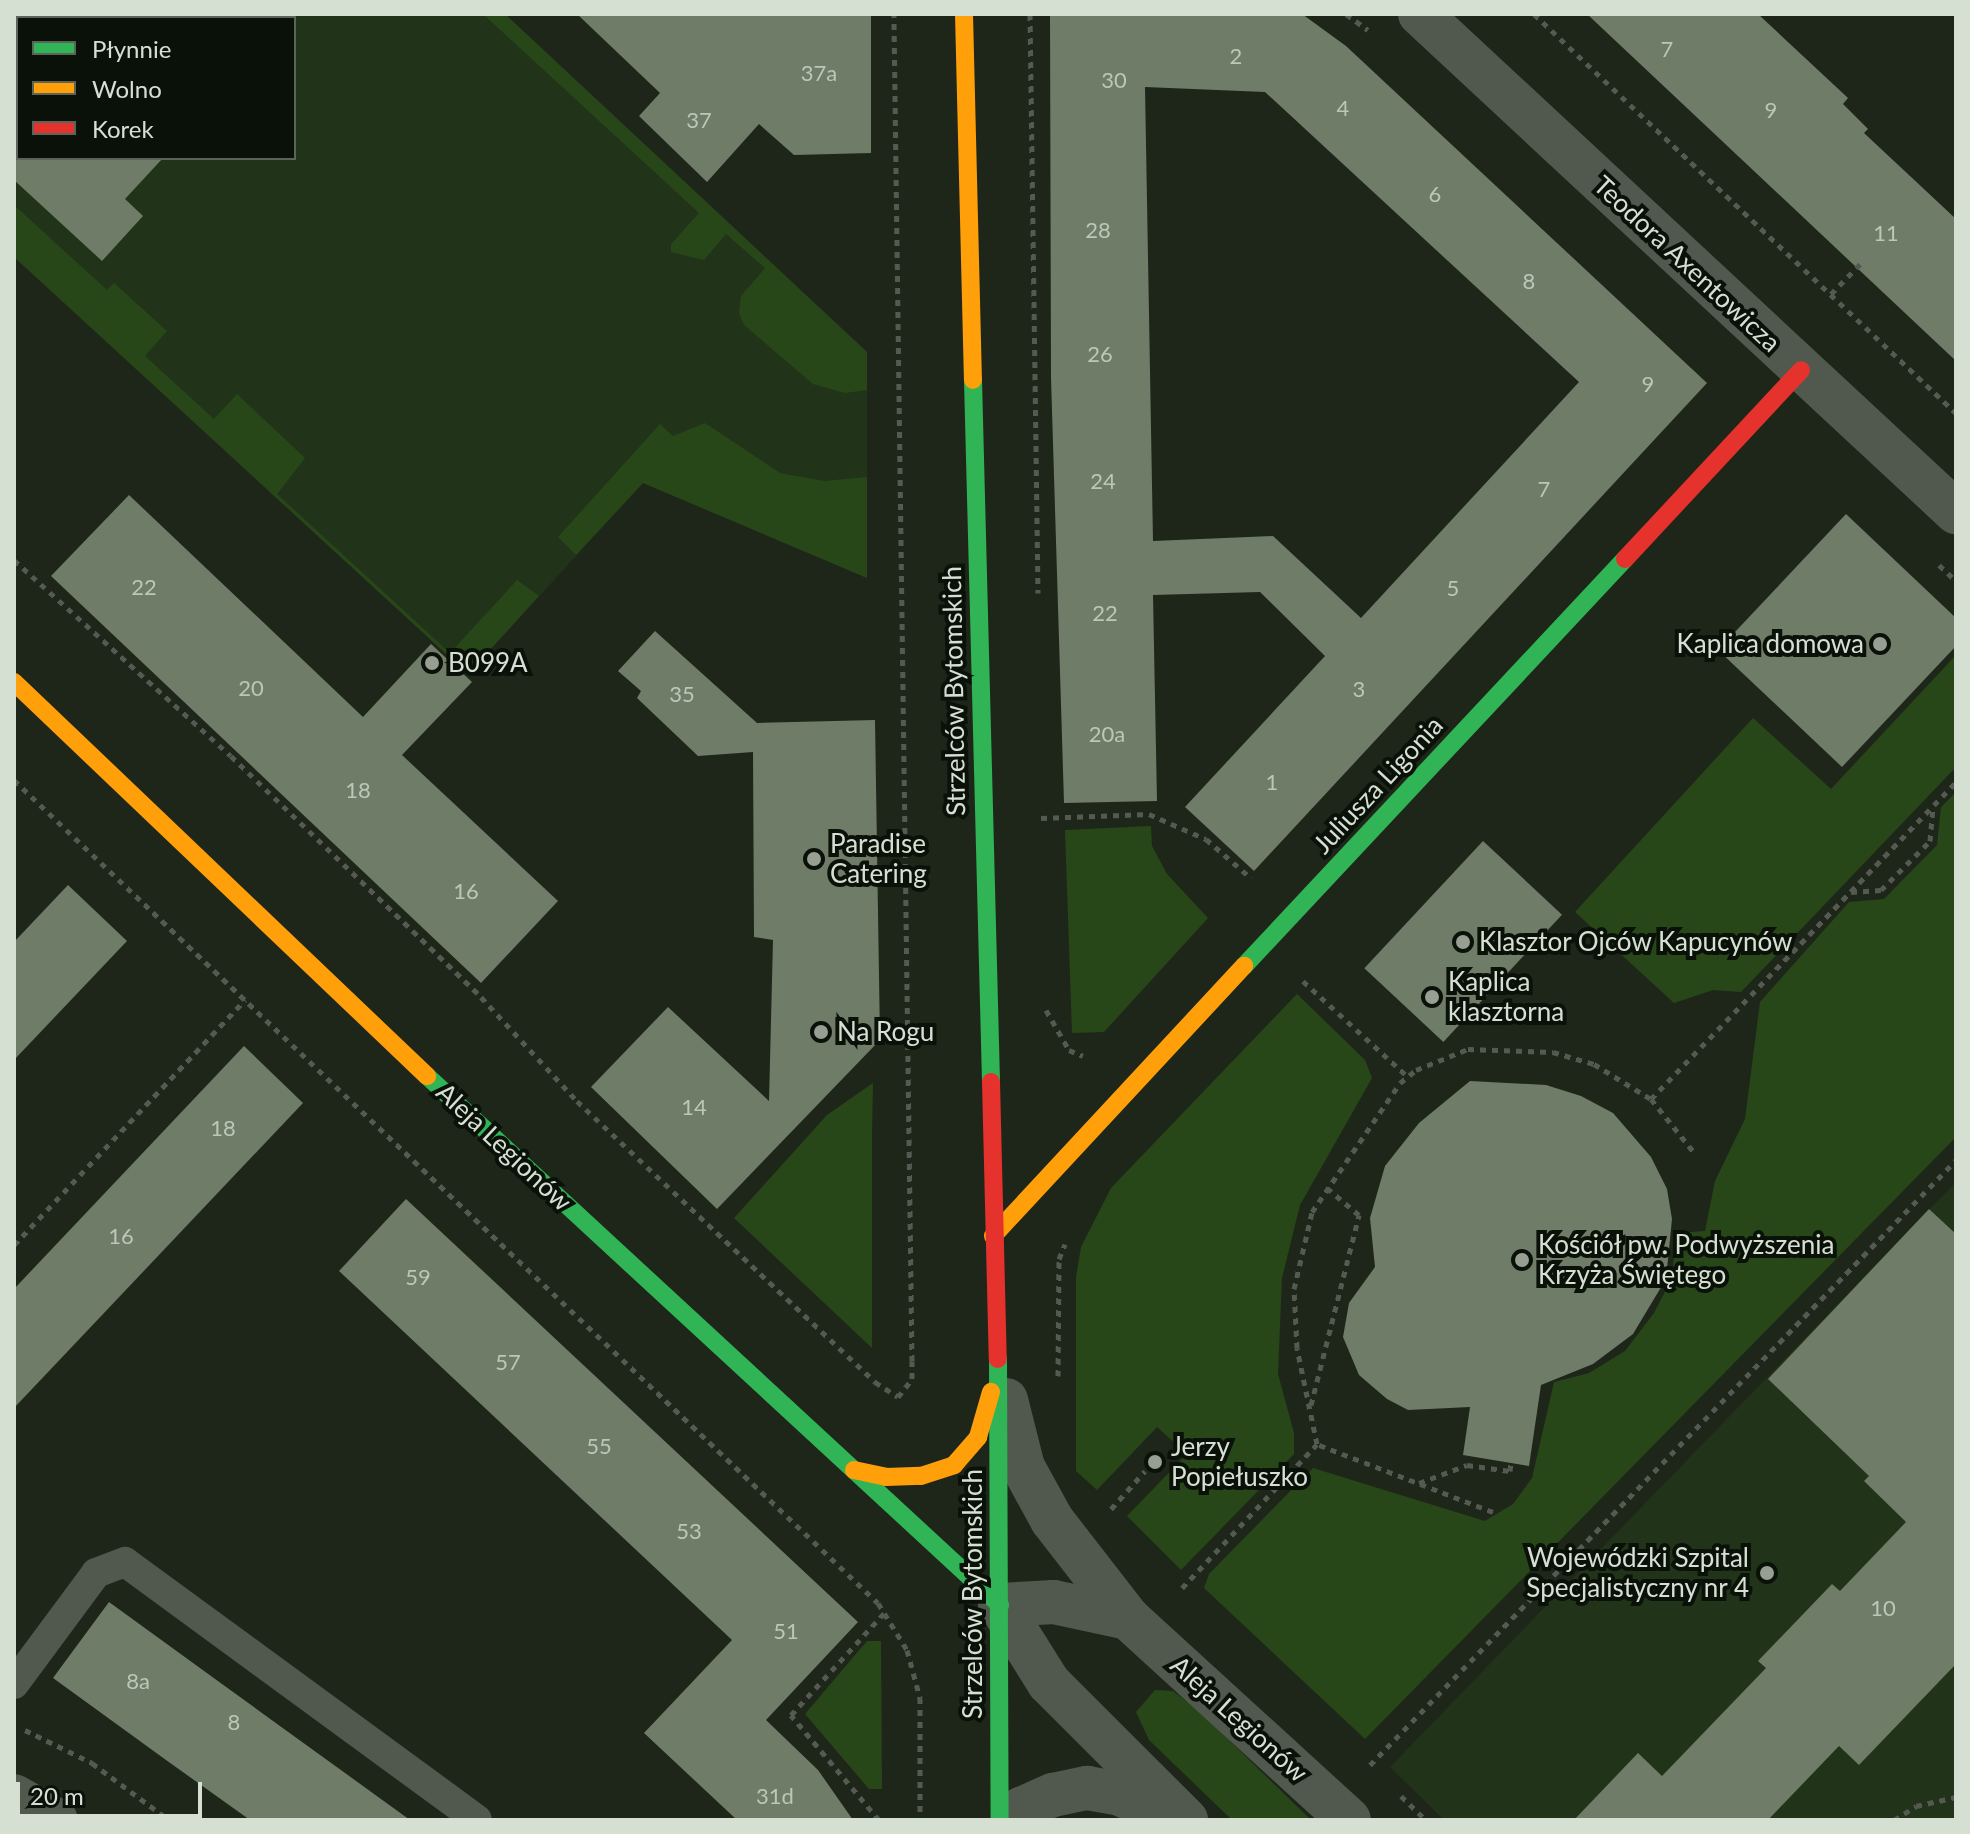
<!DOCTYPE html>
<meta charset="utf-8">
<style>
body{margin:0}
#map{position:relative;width:1970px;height:1834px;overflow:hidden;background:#1e261a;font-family:Lato,sans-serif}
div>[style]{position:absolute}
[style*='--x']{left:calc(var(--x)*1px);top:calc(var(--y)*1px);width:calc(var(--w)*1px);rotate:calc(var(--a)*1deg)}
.built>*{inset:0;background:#213319}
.green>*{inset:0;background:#284718}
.building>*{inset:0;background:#6e7c68;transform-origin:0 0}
.path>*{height:5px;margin-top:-2.5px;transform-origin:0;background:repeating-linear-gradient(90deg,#545a51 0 6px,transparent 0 12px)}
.lane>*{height:30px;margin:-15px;padding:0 15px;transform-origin:15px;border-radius:15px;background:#51594e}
.street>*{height:44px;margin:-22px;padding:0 22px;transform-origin:22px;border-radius:22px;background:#51594e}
.fast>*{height:18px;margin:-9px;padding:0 9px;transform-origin:9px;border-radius:9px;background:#30b455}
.slow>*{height:18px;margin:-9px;padding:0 9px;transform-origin:9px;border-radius:9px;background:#ff9f0a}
.jam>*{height:18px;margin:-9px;padding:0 9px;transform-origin:9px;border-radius:9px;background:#e5322d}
.dots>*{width:22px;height:22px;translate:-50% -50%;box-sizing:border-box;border:4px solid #0a1108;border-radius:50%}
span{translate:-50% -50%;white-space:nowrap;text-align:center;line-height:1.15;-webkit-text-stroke:8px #0a1108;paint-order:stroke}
.number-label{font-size:22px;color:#bcc7b8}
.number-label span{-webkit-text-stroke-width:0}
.street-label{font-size:26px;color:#d6e0d2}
.poi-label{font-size:26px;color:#d6e0d2}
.right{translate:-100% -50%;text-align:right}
.left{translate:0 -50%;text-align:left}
.frame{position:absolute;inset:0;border:16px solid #d6e0d2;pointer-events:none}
.legend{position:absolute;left:16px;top:16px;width:280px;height:144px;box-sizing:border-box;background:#0a1108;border:2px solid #5c6459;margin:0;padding:10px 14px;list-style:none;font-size:24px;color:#d6e0d2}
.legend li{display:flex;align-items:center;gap:16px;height:40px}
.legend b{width:40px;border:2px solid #5c6459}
.scale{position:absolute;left:16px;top:1782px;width:186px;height:36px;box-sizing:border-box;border:4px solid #d6e0d2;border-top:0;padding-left:10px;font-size:24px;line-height:28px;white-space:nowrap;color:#d6e0d2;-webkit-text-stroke:6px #0a1108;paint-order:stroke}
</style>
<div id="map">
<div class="built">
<i style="clip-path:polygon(evenodd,14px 14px,501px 14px,867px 352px,867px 578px,643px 483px,468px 674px,14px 256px,14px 14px,18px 18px,294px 18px,294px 158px,18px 158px,18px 18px)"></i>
<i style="clip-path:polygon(1956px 1182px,1956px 1820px,1444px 1820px,1390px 1767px)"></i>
</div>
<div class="green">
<i style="clip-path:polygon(483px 14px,505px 14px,867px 352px,867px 390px,845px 393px,813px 384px,744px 325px,739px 313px,741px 296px,765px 268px,726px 234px,704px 260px,671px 252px,671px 244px,699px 213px)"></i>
<i style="clip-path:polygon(14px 205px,107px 290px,114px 283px,167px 331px,145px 356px,214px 419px,237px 394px,305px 458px,277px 494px,450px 653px,517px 580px,539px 596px,468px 674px,14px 257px)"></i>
<i style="clip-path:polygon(705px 423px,780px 473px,824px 481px,867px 477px,867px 578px,643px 483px,576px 555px,558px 537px,660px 424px,673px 436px)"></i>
<i style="clip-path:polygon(1956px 655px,1956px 767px,1741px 992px,1713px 990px,1674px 1003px,1575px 912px,1753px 718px,1831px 789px)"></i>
<i style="clip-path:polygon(1956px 792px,1956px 1137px,1365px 1739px,1204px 1588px,1209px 1574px,1313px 1468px,1485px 1521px,1513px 1504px,1532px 1478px,1554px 1382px,1589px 1373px,1625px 1351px,1654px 1313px,1672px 1278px,1676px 1233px,1705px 1231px,1715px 1181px,1745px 1119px,1760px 1002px,1849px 902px,1884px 899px,1937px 845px,1941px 807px)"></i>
<i style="clip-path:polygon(1151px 826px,1152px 846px,1167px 874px,1208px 918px,1104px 1032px,1072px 1033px,1065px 830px)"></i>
<i style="clip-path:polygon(1297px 994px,1365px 1060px,1372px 1078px,1300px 1205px,1282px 1278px,1278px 1374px,1294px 1433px,1294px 1454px,1181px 1570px,1127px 1516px,1187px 1454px,1157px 1427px,1097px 1490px,1076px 1471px,1076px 1277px,1081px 1247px,1111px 1188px)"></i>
<i style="clip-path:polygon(873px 1083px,872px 1134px,872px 1348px,734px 1218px,827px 1115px)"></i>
<i style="clip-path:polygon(867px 1641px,881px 1641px,882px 1789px,869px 1789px,805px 1714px)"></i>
<i style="clip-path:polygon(1155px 1690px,1173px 1691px,1198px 1710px,1311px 1820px,1232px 1820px,1149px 1740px,1136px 1712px)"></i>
</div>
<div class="building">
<i style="clip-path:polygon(577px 14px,871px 14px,871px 153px,794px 155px,759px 124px,707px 182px,639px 116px,660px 93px)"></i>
<i style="clip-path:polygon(evenodd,1050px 14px,1302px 14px,1346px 46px,1707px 383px,1254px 871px,1185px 807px,1325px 656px,1260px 592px,1153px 595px,1157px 801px,1064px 803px,1051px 378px,1050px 14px,1145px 87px,1265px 92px,1579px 382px,1361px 618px,1273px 536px,1153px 541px,1145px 87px)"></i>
<i style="clip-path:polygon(1587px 14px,1758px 14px,1848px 98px,1843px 104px,1868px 129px,1864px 133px,1956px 219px,1956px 361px)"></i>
<i style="clip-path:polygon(14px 158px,163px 158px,125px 199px,143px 216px,102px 261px,14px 180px)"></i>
<i style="clip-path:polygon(129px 495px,363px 717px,431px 644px,472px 682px,402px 755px,558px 901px,481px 983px,51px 576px)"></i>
<i style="clip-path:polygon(1846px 514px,1956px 618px,1956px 646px,1842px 767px,1718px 650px)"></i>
<i style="clip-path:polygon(655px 631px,757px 723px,875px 720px,880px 1040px,717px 1209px,591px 1087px,668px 1007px,769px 1101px,773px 940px,754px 937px,753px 752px,698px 756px,637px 698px,641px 691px,618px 671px)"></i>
<i style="left:1483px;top:841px;width:108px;height:174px;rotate:43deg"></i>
<i style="clip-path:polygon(68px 885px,127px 941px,14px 1060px,14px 942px)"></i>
<i style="clip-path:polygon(244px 1046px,303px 1103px,14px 1408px,14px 1289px)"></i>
<i style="clip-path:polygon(1470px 1081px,1546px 1085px,1581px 1096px,1613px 1113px,1651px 1157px,1667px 1189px,1672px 1219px,1666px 1279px,1633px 1334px,1593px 1364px,1541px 1385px,1529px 1466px,1463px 1455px,1470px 1407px,1408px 1410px,1387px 1399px,1359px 1375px,1343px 1337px,1349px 1303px,1375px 1267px,1370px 1218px,1385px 1166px,1419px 1123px)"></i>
<i style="clip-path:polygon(406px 1199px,858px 1622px,766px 1720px,818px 1770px,853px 1820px,737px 1820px,644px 1733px,732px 1640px,339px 1271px)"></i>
<i style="clip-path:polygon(1929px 1209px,1956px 1234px,1956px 1664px,1859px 1765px,1839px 1746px,1768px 1820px,1574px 1820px,1638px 1753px,1662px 1776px,1766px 1668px,1758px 1661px,1832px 1584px,1840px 1591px,1906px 1522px,1864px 1481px,1869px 1476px,1768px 1379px)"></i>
<i style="clip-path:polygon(109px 1602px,222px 1684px,410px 1820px,250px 1820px,166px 1760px,53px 1678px)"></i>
</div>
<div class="path">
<i style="--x:1030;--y:14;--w:579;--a:89.21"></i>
<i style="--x:1346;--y:14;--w:27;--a:36"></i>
<i style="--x:1534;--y:14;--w:581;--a:43.4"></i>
<i style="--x:1831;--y:294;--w:45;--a:-45.9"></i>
<i style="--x:14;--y:560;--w:292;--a:42.1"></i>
<i style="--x:231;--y:756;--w:347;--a:43.9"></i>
<i style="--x:481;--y:997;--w:142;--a:47.3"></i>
<i style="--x:577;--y:1101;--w:410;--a:43.3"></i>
<i style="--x:875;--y:1382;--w:27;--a:33"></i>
<i style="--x:898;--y:1397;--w:23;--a:-52"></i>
<i style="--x:912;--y:1379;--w:18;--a:-90"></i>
<i style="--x:912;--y:1361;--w:1347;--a:-90.77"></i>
<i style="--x:1939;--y:565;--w:23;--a:43"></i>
<i style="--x:14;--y:780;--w:1193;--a:43.61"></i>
<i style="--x:878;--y:1603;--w:55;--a:58.3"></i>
<i style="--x:907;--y:1650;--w:50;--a:74.8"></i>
<i style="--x:920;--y:1698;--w:122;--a:90"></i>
<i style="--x:1041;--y:818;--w:108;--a:-2.1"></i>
<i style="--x:1149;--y:814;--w:62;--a:23.7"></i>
<i style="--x:1206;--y:839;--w:60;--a:40.9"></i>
<i style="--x:1851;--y:892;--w:30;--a:-4"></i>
<i style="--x:1881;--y:890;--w:69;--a:-45"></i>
<i style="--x:1930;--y:841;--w:34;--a:-85"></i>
<i style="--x:1303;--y:981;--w:142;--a:42.4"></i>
<i style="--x:1046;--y:1010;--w:46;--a:60.1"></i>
<i style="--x:1069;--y:1050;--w:15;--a:23"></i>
<i style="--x:1651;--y:1099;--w:440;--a:-46.1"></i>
<i style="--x:14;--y:1245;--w:337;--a:-46.7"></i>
<i style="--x:1058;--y:1376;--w:117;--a:-89.5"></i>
<i style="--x:1059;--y:1259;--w:16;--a:-68"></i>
<i style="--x:1311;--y:1405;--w:196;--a:-75.8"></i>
<i style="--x:1359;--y:1215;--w:42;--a:-139.8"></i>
<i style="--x:1419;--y:1483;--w:51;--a:-20.6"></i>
<i style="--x:1467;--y:1465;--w:43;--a:7.9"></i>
<i style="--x:1510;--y:1471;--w:8;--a:-83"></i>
<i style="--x:1111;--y:1509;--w:51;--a:-48.2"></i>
<i style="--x:1493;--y:1512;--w:189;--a:-158.9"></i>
<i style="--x:1317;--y:1444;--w:98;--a:-101.8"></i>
<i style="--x:1297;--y:1348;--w:59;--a:-92.9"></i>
<i style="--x:1294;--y:1289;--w:79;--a:-76.8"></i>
<i style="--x:1312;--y:1212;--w:156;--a:-55.7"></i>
<i style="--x:1400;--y:1083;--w:21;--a:-39"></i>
<i style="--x:1416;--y:1070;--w:56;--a:-22"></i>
<i style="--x:1468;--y:1049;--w:85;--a:2"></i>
<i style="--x:1553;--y:1052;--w:43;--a:16.3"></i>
<i style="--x:1594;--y:1064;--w:67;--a:31.6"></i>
<i style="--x:1651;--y:1099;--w:67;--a:51.1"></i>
<i style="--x:1182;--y:1588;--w:197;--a:-46.8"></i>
<i style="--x:25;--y:1730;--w:75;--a:26.2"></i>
<i style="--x:92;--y:1763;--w:96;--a:36.5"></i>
<i style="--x:1370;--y:1765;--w:842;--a:-45.91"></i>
<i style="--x:1401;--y:1796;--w:35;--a:44"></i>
<i style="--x:879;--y:1820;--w:137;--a:-130"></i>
<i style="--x:791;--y:1715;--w:138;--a:-47.6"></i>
<i style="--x:1894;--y:1820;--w:26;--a:-32"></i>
<i style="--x:1916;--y:1806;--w:41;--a:-12.7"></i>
</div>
<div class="lane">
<i style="--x:14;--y:1684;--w:138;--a:-53.5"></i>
<i style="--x:96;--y:1573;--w:31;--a:-21"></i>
<i style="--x:125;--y:1562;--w:436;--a:36.2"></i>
</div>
<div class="street">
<i style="--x:1420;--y:14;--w:732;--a:42.9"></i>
<i style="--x:1006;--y:1400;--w:69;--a:75.8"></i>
<i style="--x:1023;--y:1467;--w:60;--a:61.3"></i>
<i style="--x:1052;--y:1520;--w:124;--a:52.2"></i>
<i style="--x:1128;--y:1618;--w:299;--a:42.4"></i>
<i style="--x:1128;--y:1618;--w:76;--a:-167.8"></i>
<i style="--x:1054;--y:1602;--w:54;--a:176.8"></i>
<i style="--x:1000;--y:1605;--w:92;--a:57.9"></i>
<i style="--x:1049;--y:1683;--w:194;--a:45"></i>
<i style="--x:14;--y:1796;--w:48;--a:29.7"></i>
<i style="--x:1013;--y:1820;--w:14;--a:-54"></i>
<i style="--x:1021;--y:1809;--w:35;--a:-24"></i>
<i style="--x:1053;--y:1795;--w:35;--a:-12"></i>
<i style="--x:1087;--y:1788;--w:34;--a:10"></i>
<i style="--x:1120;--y:1794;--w:53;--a:24.6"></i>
</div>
<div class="fast">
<i style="--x:973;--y:380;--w:702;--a:88.53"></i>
<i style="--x:1244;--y:966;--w:558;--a:-46.89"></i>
<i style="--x:427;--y:1076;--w:780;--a:42.71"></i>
<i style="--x:998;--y:1359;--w:461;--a:89.8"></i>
</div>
<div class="slow">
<i style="--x:964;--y:14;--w:366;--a:88.6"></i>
<i style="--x:14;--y:682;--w:571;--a:43.65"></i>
<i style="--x:993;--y:1236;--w:369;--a:-47.1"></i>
<i style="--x:854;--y:1470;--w:33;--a:12"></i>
<i style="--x:886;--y:1477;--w:35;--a:-2"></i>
<i style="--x:921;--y:1476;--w:35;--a:-18"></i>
<i style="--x:954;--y:1465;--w:37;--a:-49"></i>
<i style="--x:978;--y:1437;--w:47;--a:-73.9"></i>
</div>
<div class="jam">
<i style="--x:1625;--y:559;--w:258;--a:-47"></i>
<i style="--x:991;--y:1082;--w:277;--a:88.6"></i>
</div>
<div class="dots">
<i style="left:1880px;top:644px;background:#969f92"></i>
<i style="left:432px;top:663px;background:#969f92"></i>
<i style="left:814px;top:859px;background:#969f92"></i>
<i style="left:1463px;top:942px;background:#969f92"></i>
<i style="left:1432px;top:997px;background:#969f92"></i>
<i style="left:821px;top:1032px;background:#969f92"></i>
<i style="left:1522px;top:1260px;background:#969f92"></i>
<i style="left:1155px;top:1462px;background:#969f92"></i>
<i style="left:1767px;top:1573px;background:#969f92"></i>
</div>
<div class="number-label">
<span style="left:1667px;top:49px">7</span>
<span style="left:1236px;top:56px">2</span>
<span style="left:819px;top:73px">37a</span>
<span style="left:1114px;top:80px">30</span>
<span style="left:1343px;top:108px">4</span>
<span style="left:1771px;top:110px">9</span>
<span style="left:699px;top:120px">37</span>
<span style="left:1435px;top:194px">6</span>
<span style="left:1098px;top:230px">28</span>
<span style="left:1886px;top:233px">11</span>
<span style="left:1529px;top:281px">8</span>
<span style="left:1100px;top:354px">26</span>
<span style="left:1648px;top:384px">9</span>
<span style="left:1103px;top:481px">24</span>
<span style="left:1544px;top:489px">7</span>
<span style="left:144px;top:587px">22</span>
<span style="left:1453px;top:588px">5</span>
<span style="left:1105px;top:613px">22</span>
<span style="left:251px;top:688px">20</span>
<span style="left:1359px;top:689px">3</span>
<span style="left:682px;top:694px">35</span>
<span style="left:1107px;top:734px">20a</span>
<span style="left:1272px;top:782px">1</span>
<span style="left:358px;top:790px">18</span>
<span style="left:466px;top:891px">16</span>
<span style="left:694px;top:1107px">14</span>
<span style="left:223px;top:1128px">18</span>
<span style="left:121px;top:1236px">16</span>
<span style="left:418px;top:1277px">59</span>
<span style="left:508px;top:1362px">57</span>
<span style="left:599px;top:1446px">55</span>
<span style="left:689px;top:1531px">53</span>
<span style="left:1883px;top:1608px">10</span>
<span style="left:786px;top:1631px">51</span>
<span style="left:138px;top:1681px">8a</span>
<span style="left:234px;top:1722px">8</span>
<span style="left:775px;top:1796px">31d</span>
</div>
<div class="street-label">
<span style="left:1687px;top:264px;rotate:43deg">Teodora Axentowicza</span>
<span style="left:954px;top:691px;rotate:-91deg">Strzelców Bytomskich</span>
<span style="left:1378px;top:785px;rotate:-47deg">Juliusza Ligonia</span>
<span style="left:504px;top:1147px;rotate:43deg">Aleja Legionów</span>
<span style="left:973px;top:1594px;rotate:-90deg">Strzelców Bytomskich</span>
<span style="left:1239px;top:1719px;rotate:42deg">Aleja Legionów</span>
</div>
<div class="poi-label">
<span class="right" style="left:1864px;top:644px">Kaplica domowa</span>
<span class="left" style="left:448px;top:663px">B099A</span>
<span class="left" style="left:830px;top:859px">Paradise<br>Catering</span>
<span class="left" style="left:1479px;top:942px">Klasztor Ojców Kapucynów</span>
<span class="left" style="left:1448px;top:997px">Kaplica<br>klasztorna</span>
<span class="left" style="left:837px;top:1032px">Na Rogu</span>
<span class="left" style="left:1538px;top:1260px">Kościół pw. Podwyższenia<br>Krzyża Świętego</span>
<span class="left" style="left:1171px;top:1462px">Jerzy<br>Popiełuszko</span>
<span class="right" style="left:1749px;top:1573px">Wojewódzki Szpital<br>Specjalistyczny nr 4</span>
</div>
<div class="frame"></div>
<ul class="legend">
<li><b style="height:10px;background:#30b455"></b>Płynnie</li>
<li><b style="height:10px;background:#ff9f0a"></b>Wolno</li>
<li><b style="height:10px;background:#e5322d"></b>Korek</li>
</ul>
<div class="scale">20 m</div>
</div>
